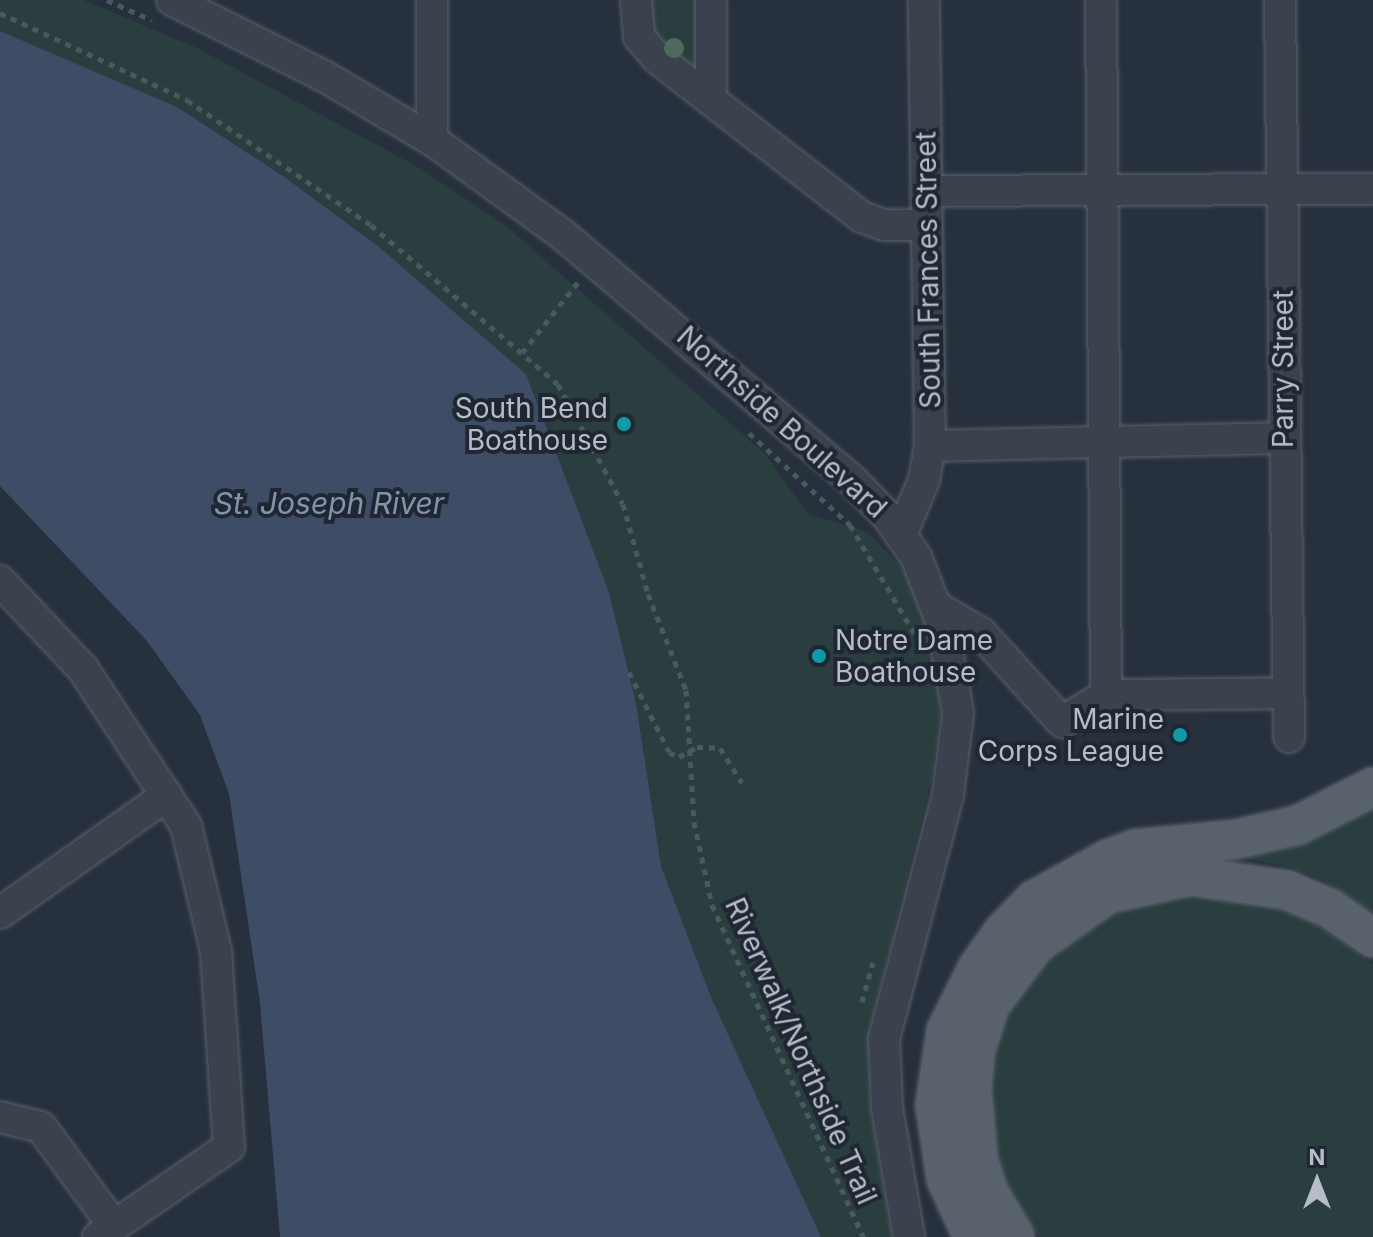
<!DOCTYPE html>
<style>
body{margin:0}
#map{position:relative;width:1373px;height:1237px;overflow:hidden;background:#27303d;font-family:Inter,sans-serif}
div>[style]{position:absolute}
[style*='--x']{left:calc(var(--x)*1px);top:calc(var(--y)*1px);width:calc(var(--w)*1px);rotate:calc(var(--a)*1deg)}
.green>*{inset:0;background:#2a3e3f}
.water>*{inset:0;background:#3e4d65}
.path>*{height:5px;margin-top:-2.5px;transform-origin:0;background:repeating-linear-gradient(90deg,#495a5d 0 6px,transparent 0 12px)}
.roads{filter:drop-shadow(0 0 2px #59606b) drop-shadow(0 0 2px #59606b)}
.minor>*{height:30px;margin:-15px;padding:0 15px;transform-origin:15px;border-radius:15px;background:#3b424e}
.major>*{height:38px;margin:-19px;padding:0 19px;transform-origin:19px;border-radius:19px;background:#59616d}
.trees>*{width:20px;height:20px;margin:-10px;border-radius:50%;background:#4f695f}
.dots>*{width:22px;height:22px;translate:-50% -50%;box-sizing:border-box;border:4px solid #202733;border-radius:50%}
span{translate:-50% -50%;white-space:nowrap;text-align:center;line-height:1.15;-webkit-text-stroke:8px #202733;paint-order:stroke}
.street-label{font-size:28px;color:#b7bdc8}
.poi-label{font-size:28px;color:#b7bdc8}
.right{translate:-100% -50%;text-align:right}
.left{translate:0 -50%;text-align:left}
.water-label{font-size:30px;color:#8193ad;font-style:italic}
.north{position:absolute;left:1277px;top:1141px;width:80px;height:80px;-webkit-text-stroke:6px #202733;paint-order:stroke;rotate:0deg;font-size:22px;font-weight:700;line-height:32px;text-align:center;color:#b7bdc8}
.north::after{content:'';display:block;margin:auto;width:28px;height:36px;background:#b7bdc8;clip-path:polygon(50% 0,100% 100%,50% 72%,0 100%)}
</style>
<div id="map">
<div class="green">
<i style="clip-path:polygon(0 0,83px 0,197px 48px,418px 167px,506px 226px,765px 454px,808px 514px,867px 532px,905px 571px,921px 601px,938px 673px,940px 712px,932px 777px,869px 1031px,870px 1107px,892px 1237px,821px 1237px,711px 997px,661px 866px,636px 703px,609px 592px,526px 374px,378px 246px,283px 176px,177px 107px,0 31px)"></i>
<i style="clip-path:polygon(644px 0,704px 0,701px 58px,695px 66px,688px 68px,655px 45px)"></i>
<i style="clip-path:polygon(1373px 798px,1373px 913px,1322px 880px,1291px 867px,1221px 853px)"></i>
<i style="clip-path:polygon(1183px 891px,1242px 894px,1300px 913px,1373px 964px,1373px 1237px,1039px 1237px,1004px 1186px,990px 1147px,985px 1097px,992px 1046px,1017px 991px,1055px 946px,1134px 899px)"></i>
</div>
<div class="water">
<i style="clip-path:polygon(0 31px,177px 107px,283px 176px,378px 246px,526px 374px,609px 592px,636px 703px,661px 866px,711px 997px,821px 1237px,280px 1237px,260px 1003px,229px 794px,200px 715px,147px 641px,0 486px)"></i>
</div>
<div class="path">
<i style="--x:107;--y:0;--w:49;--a:24"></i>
<i style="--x:0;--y:13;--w:206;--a:24.9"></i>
<i style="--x:187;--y:100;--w:222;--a:34.2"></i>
<i style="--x:371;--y:225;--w:245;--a:40.4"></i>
<i style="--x:558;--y:384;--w:136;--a:61.6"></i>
<i style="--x:623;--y:504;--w:93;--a:74.5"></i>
<i style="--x:648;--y:594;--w:103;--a:68.4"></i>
<i style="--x:686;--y:690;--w:132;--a:86.5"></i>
<i style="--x:694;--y:822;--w:85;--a:77.8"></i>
<i style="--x:712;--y:905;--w:365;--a:65.5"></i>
<i style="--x:522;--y:353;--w:90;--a:-51.7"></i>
<i style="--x:749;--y:433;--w:137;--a:42.3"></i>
<i style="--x:850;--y:525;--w:126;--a:59.3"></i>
<i style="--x:629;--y:672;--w:89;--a:63.4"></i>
<i style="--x:669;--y:752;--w:11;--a:27"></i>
<i style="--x:679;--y:757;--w:21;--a:-29"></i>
<i style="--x:697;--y:747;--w:23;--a:2"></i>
<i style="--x:720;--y:748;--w:41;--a:57.8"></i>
<i style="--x:862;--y:1002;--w:41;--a:-74.6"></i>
</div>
<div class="roads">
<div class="minor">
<i style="--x:172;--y:0;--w:170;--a:26.6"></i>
<i style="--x:324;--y:76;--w:126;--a:30.7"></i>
<i style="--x:432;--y:140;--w:162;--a:35.9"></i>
<i style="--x:563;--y:235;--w:376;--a:40.3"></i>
<i style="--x:850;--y:478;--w:54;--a:45.7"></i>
<i style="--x:888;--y:517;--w:49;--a:55"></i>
<i style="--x:916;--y:557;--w:74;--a:68.6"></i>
<i style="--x:943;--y:626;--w:88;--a:80.2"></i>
<i style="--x:958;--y:713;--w:83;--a:97"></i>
<i style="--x:948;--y:795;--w:252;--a:104.7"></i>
<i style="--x:884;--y:1039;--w:69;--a:87.5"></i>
<i style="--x:887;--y:1108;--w:131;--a:80.3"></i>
<i style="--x:432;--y:0;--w:140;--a:90"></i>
<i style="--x:636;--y:0;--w:37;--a:85"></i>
<i style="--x:639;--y:37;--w:29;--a:49"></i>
<i style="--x:658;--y:59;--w:258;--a:37.8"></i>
<i style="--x:862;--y:217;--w:23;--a:20"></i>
<i style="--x:884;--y:225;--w:43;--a:0"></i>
<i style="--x:711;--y:0;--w:99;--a:90"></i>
<i style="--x:1280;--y:0;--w:737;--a:89.3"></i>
<i style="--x:927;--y:191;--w:446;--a:-0.3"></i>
<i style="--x:930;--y:446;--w:353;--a:-1.3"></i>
<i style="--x:901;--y:535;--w:60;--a:-67.3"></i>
<i style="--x:924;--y:480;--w:35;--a:-80"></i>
<i style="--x:930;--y:446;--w:446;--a:-90.8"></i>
<i style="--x:0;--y:581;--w:121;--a:46.7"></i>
<i style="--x:83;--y:669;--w:188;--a:56.7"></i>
<i style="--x:186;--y:826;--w:129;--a:76.5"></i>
<i style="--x:216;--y:951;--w:196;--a:86.2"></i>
<i style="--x:229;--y:1147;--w:159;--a:145.5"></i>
<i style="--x:938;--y:608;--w:50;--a:30.2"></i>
<i style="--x:981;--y:633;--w:120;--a:47.7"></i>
<i style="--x:1062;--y:722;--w:52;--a:-31.5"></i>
<i style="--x:1106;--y:695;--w:695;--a:-90.41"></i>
<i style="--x:1106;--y:695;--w:182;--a:-0.6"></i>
<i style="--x:0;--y:913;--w:204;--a:-35.2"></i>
<i style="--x:0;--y:1117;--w:42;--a:13.7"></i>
<i style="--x:41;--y:1127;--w:123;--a:53.6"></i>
</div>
<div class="major">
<i style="--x:973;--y:1237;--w:64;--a:-115"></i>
<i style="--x:946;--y:1179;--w:75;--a:-98.5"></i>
<i style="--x:935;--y:1105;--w:75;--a:-81.5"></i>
<i style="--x:946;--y:1031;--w:72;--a:-63.4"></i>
<i style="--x:978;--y:967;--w:43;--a:-54.5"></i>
<i style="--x:1003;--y:932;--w:45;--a:-45.9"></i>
<i style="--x:1034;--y:900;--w:85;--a:-29"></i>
<i style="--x:1108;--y:859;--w:29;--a:-20"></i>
<i style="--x:1135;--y:849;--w:102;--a:-5.6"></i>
<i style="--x:1237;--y:839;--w:63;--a:-12.9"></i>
<i style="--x:1298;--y:825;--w:84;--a:-26.9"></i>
<i style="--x:1015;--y:1237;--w:51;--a:-120.6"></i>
<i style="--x:989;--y:1193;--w:36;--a:-108"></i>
<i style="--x:978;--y:1159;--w:70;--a:-94.9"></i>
<i style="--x:972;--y:1089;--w:37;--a:-85"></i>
<i style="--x:975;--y:1052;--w:49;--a:-72.3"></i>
<i style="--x:990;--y:1005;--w:75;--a:-53.1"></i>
<i style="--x:1035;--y:945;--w:88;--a:-35.3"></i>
<i style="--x:1107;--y:894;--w:86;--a:-12.1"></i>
<i style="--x:1191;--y:876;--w:97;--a:8.3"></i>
<i style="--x:1287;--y:890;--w:46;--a:23.2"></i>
<i style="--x:1329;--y:908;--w:53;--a:34.3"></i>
</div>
</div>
<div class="trees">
<i style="left:674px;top:48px"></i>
</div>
<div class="dots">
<i style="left:624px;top:424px;background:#0f9aa8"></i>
<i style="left:819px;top:656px;background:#0f9aa8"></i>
<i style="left:1180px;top:735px;background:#0f9aa8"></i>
</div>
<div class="street-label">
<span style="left:928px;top:270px;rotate:-91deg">South Frances Street</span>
<span style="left:1283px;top:369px;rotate:-90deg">Parry Street</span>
<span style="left:782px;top:422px;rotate:42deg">Northside Boulevard</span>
<span style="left:801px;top:1051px;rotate:66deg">Riverwalk/Northside Trail</span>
</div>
<div class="poi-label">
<span class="right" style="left:608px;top:424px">South Bend<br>Boathouse</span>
<span class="left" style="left:835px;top:656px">Notre Dame<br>Boathouse</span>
<span class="right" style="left:1164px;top:735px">Marine<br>Corps League</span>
</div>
<div class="water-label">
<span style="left:329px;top:503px">St. Joseph River</span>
</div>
<div class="north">N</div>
</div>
